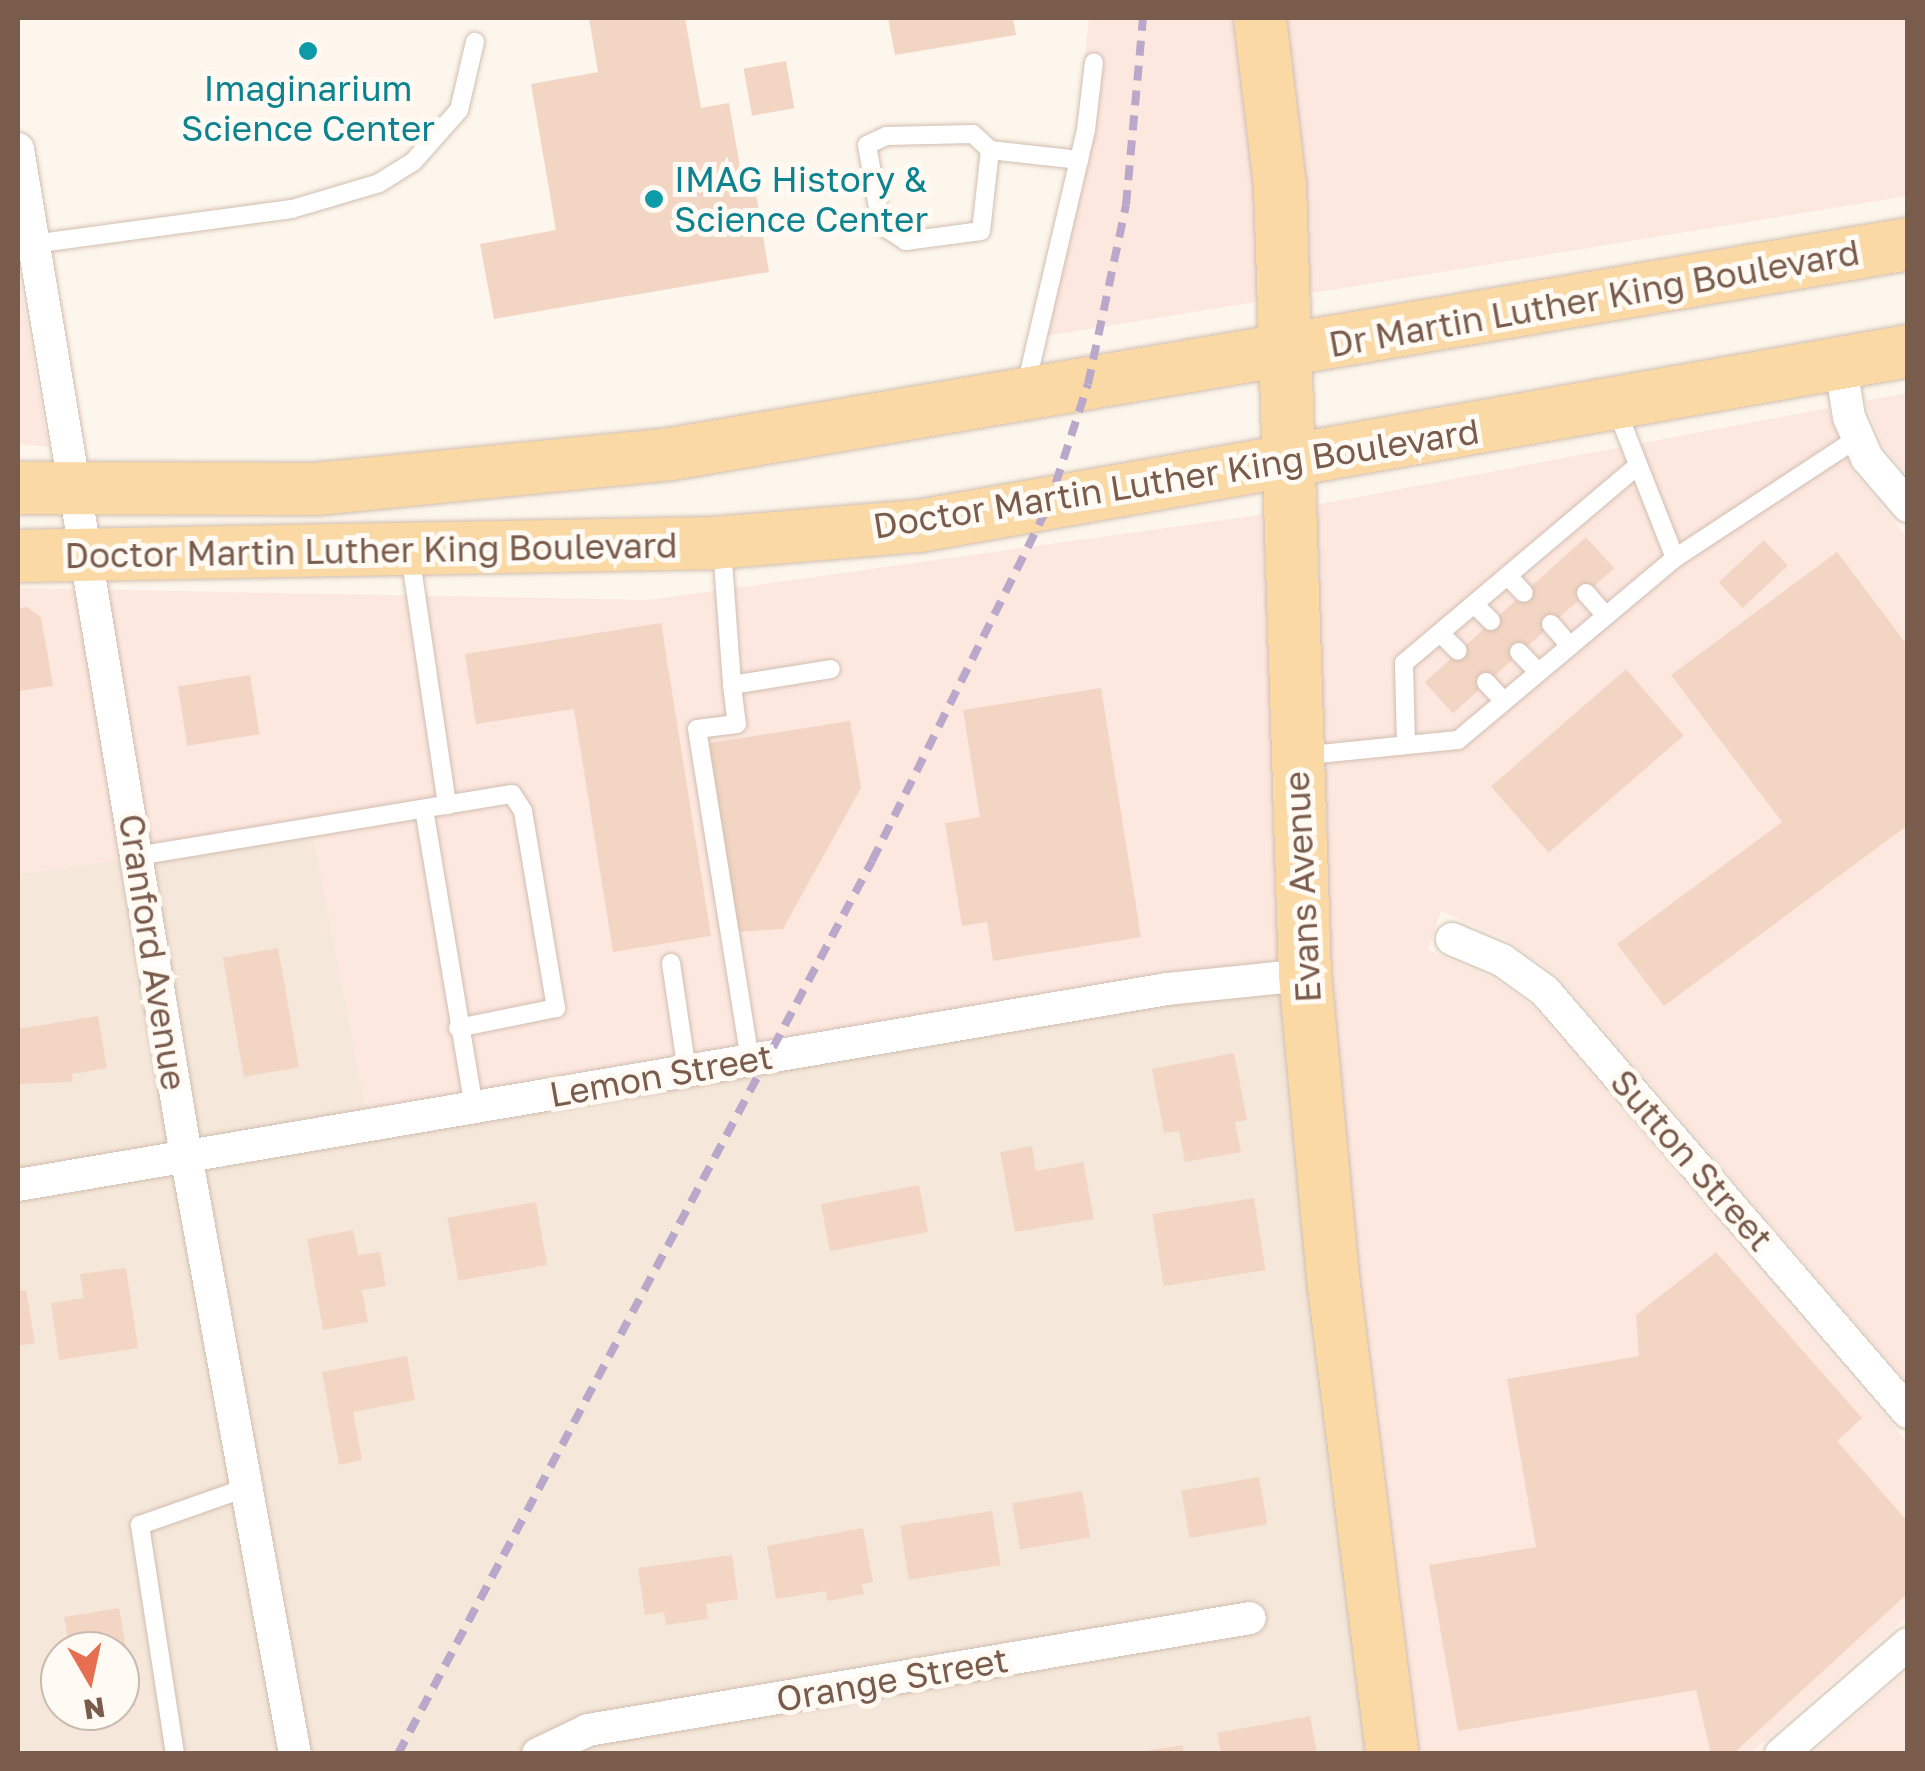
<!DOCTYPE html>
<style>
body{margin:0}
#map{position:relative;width:1925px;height:1771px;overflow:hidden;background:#fdf6ec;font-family:"Golos Text",sans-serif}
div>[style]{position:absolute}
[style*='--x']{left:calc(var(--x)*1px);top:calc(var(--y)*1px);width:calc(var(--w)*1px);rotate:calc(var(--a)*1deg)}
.residential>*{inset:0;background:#f5e8da}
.commercial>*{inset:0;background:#fde8e0}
.building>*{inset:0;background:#f3d5c3;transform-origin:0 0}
.roads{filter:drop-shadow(0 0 2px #d1beb0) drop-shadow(0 0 2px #d1beb0)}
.service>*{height:18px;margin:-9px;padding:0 9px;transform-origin:9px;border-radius:9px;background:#fff}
.minor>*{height:32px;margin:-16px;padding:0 16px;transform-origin:16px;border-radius:16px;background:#fff}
.primary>*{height:52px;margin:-26px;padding:0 26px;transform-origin:26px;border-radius:26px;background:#fbd9a5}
.rail>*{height:8px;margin-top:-4px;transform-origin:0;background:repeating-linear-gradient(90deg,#b9a8c9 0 15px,transparent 0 25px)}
.dots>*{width:28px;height:28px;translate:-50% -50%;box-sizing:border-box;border:5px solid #fffaf3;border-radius:50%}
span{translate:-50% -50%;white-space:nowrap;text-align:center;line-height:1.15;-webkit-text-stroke:10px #fffaf3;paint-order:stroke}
.culture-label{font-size:35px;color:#0d838f}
.left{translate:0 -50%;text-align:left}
.street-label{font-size:35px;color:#7a5c4d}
.frame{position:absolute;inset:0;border:20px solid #7a5c4d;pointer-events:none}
.north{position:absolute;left:40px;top:1631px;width:100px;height:100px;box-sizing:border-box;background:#fffaf3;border:2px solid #cabbb1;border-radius:50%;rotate:171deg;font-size:28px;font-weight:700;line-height:40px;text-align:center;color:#7a5c4d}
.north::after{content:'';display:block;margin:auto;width:35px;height:45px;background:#e76f51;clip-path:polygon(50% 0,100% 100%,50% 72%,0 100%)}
</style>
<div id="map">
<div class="residential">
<i style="clip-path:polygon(evenodd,313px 833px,369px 1123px,1286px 975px,1367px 1753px,18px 1753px,18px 874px,313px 833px,60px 1651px,120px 1651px,120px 1711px,60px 1711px,60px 1651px)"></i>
</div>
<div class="commercial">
<i style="clip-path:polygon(1089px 18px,1241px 18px,1261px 185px,1261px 301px,1028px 339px,1072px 178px)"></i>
<i style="clip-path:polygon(1280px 18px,1907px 18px,1907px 196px,1300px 295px)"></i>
<i style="clip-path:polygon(18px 270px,48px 447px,18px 444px)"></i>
<i style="clip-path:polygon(1907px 393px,1908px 393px,1907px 475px,1883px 446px,1865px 401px)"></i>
<i style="clip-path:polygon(1828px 408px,1853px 472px,1907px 537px,1907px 1382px,1558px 976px,1508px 940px,1441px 911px,1428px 950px,1494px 979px,1533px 1007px,1907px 1442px,1907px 1617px,1751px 1753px,1411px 1753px,1337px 1136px,1305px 507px)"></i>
<i style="clip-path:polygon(1267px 514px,1286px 975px,369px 1124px,313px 834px,18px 874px,18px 588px,648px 600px)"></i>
<i style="clip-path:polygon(1907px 1671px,1907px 1753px,1813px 1753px,1837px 1732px)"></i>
</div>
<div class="building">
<i style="clip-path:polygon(589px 18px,685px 18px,701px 108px,729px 103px,740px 167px,751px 164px,769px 272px,494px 319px,480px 244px,556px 230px,531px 84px,598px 72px)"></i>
<i style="clip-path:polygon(888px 18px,1013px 18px,1016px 35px,895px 55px)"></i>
<i style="left:786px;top:61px;width:48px;height:43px;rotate:80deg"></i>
<i style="left:1586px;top:537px;width:42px;height:217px;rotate:48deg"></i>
<i style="left:1764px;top:540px;width:35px;height:62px;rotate:47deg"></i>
<i style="clip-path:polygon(1837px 552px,1908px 646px,1908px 825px,1664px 1006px,1617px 944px,1782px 822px,1671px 675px)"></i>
<i style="clip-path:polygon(27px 607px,41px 617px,53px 686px,18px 691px,18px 608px)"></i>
<i style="clip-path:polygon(661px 623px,711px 936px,613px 952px,574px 709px,476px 724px,465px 654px)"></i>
<i style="left:1626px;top:669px;width:88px;height:179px;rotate:49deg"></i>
<i style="left:250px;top:675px;width:60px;height:73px;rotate:81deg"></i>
<i style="clip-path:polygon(1101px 688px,1141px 937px,993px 961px,987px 922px,962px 926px,945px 823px,980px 817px,963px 710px)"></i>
<i style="clip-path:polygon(850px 721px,861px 788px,783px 929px,739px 932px,709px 743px)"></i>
<i style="left:278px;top:948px;width:121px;height:56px;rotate:80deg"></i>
<i style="clip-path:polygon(98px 1016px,107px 1068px,72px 1074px,73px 1082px,18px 1084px,18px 1029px)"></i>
<i style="clip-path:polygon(1234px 1053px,1247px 1120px,1235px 1122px,1241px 1152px,1185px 1162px,1179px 1131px,1164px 1133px,1152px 1069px)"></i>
<i style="clip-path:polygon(1032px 1146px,1036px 1171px,1083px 1162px,1094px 1219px,1015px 1232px,1000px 1152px)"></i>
<i style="left:919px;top:1185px;width:48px;height:100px;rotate:79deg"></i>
<i style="left:1254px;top:1198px;width:73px;height:103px;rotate:81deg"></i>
<i style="left:536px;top:1202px;width:64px;height:90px;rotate:80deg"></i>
<i style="clip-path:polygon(353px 1230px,358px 1255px,380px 1252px,386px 1286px,362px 1290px,368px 1322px,323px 1330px,307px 1239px)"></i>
<i style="clip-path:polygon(1716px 1252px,1862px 1418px,1837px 1441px,1908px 1522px,1908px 1593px,1733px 1754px,1711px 1754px,1696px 1690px,1458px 1731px,1429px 1565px,1536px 1547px,1507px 1379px,1639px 1356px,1636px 1315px)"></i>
<i style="clip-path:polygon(126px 1268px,138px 1348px,59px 1360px,51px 1303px,84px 1298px,80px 1274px)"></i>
<i style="clip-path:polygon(26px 1290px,35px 1343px,18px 1346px,18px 1291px)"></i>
<i style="clip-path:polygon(407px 1356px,415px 1400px,353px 1412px,362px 1460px,339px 1465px,322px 1372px)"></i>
<i style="left:1259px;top:1477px;width:48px;height:79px;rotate:80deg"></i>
<i style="left:1082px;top:1491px;width:47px;height:71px;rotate:80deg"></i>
<i style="left:992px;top:1511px;width:55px;height:93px;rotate:81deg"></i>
<i style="clip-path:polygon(863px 1528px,873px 1582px,862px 1584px,864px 1594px,827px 1601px,826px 1591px,776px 1599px,767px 1546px)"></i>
<i style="clip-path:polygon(732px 1555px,738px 1599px,706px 1604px,708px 1619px,666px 1625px,664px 1612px,645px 1615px,638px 1568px)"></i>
<i style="clip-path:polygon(119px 1608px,136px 1706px,120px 1709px,120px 1651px,70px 1651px,64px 1617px)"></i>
<i style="clip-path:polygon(1310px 1716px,1317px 1754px,1221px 1754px,1217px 1733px)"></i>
<i style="clip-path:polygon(1183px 1745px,1184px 1754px,1145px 1754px,1145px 1751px)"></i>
</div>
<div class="roads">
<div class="service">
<i style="--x:990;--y:150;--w:81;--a:96.3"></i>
<i style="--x:981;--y:231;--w:76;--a:172.4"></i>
<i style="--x:906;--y:241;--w:30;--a:-147"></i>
<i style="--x:881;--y:225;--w:81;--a:-99.9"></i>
<i style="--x:867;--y:145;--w:21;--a:-25"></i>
<i style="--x:886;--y:136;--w:87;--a:-1.3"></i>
<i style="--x:973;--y:134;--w:23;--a:43"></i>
<i style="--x:990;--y:150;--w:90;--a:6.4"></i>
<i style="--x:33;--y:244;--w:261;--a:-7.7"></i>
<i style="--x:292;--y:209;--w:91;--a:-16.6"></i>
<i style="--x:379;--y:183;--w:40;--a:-32"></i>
<i style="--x:413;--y:162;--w:69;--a:-48.5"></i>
<i style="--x:459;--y:110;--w:70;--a:-76.8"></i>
<i style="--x:1025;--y:390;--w:267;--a:-76.8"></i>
<i style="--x:1086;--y:130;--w:68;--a:-83.3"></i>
<i style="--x:722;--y:548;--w:137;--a:85.8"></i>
<i style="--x:732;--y:685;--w:100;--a:-9.2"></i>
<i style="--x:410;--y:554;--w:254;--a:81.6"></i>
<i style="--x:1675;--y:558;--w:219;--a:-33.3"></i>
<i style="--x:1508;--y:576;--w:23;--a:47"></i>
<i style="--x:1586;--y:593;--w:30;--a:49"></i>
<i style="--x:1474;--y:604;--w:24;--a:45"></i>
<i style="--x:1551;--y:624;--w:29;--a:49"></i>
<i style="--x:1440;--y:633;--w:25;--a:45"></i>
<i style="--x:1519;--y:652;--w:28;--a:46"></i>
<i style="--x:1486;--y:682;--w:26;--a:47"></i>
<i style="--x:732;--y:685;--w:39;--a:83"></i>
<i style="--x:737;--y:724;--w:40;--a:172.9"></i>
<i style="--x:697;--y:729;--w:335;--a:80.9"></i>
<i style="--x:1406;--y:745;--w:82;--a:-91.4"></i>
<i style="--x:1404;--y:663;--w:302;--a:-40.2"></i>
<i style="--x:1300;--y:756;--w:159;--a:-5.8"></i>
<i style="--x:1458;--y:740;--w:283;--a:-40"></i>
<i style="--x:1675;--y:558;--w:161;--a:-111.5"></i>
<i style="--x:424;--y:809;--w:302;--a:80.5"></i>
<i style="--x:137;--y:856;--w:380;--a:-9.4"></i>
<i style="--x:512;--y:794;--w:20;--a:57"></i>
<i style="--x:523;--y:811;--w:200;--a:80.5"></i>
<i style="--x:556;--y:1008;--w:100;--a:168.5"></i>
<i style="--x:671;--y:963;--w:109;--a:81.6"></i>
<i style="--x:175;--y:1754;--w:232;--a:-98.7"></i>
<i style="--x:140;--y:1525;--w:114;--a:-19.4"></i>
</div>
<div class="minor">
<i style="--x:18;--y:149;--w:1020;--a:80.52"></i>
<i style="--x:186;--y:1155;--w:609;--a:79.69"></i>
<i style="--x:1840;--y:361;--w:57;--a:80.9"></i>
<i style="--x:1849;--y:417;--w:45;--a:66.3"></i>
<i style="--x:1867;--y:458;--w:63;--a:49.5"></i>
<i style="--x:1452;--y:939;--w:54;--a:22.8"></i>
<i style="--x:1502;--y:960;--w:53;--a:35.8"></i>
<i style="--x:1545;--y:991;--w:556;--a:49.23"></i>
<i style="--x:18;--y:1185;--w:1166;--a:-9.68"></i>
<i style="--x:1167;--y:989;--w:139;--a:-5.8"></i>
<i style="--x:538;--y:1754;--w:55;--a:-25.6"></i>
<i style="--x:588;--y:1730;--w:671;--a:-9.6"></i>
<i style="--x:1781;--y:1754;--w:168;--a:-40.9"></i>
</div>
<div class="primary">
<i style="--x:1260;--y:18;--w:168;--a:83.2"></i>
<i style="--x:1280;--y:185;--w:790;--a:88.19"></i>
<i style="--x:1305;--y:975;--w:312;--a:84.7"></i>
<i style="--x:1334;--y:1286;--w:472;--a:82.9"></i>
<i style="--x:18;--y:488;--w:298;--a:0.2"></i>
<i style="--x:316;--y:489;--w:357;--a:-5.6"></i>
<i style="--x:671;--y:454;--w:1255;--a:-9.63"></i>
<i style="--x:18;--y:556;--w:697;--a:-1.07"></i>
<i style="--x:715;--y:543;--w:205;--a:-4.8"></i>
<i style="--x:919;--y:526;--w:1004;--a:-10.03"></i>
</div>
</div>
<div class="rail">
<i style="--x:398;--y:1754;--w:1011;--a:-62.04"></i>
<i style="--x:872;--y:861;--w:395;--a:-63.6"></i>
<i style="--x:1048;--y:507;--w:129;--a:-72"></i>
<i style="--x:1088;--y:384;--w:183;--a:-78"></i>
<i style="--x:1126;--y:205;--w:188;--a:-84.8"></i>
</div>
<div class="dots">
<i style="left:308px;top:51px;background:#0f9aa8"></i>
<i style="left:654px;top:199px;background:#0f9aa8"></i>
</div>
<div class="culture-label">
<span style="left:308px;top:108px">Imaginarium<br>Science Center</span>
<span class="left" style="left:674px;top:199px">IMAG History &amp;<br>Science Center</span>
</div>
<div class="street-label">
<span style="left:1594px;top:298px;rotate:-10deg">Dr Martin Luther King Boulevard</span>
<span style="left:1176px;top:478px;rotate:-9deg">Doctor Martin Luther King Boulevard</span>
<span style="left:371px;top:550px;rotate:-1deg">Doctor Martin Luther King Boulevard</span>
<span style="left:1302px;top:887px;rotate:-93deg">Evans Avenue</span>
<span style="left:153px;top:952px;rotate:81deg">Cranford Avenue</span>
<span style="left:661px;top:1075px;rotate:-10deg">Lemon Street</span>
<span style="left:1692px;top:1160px;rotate:49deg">Sutton Street</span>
<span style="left:892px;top:1679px;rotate:-10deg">Orange Street</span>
</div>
<div class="frame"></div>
<div class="north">N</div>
</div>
